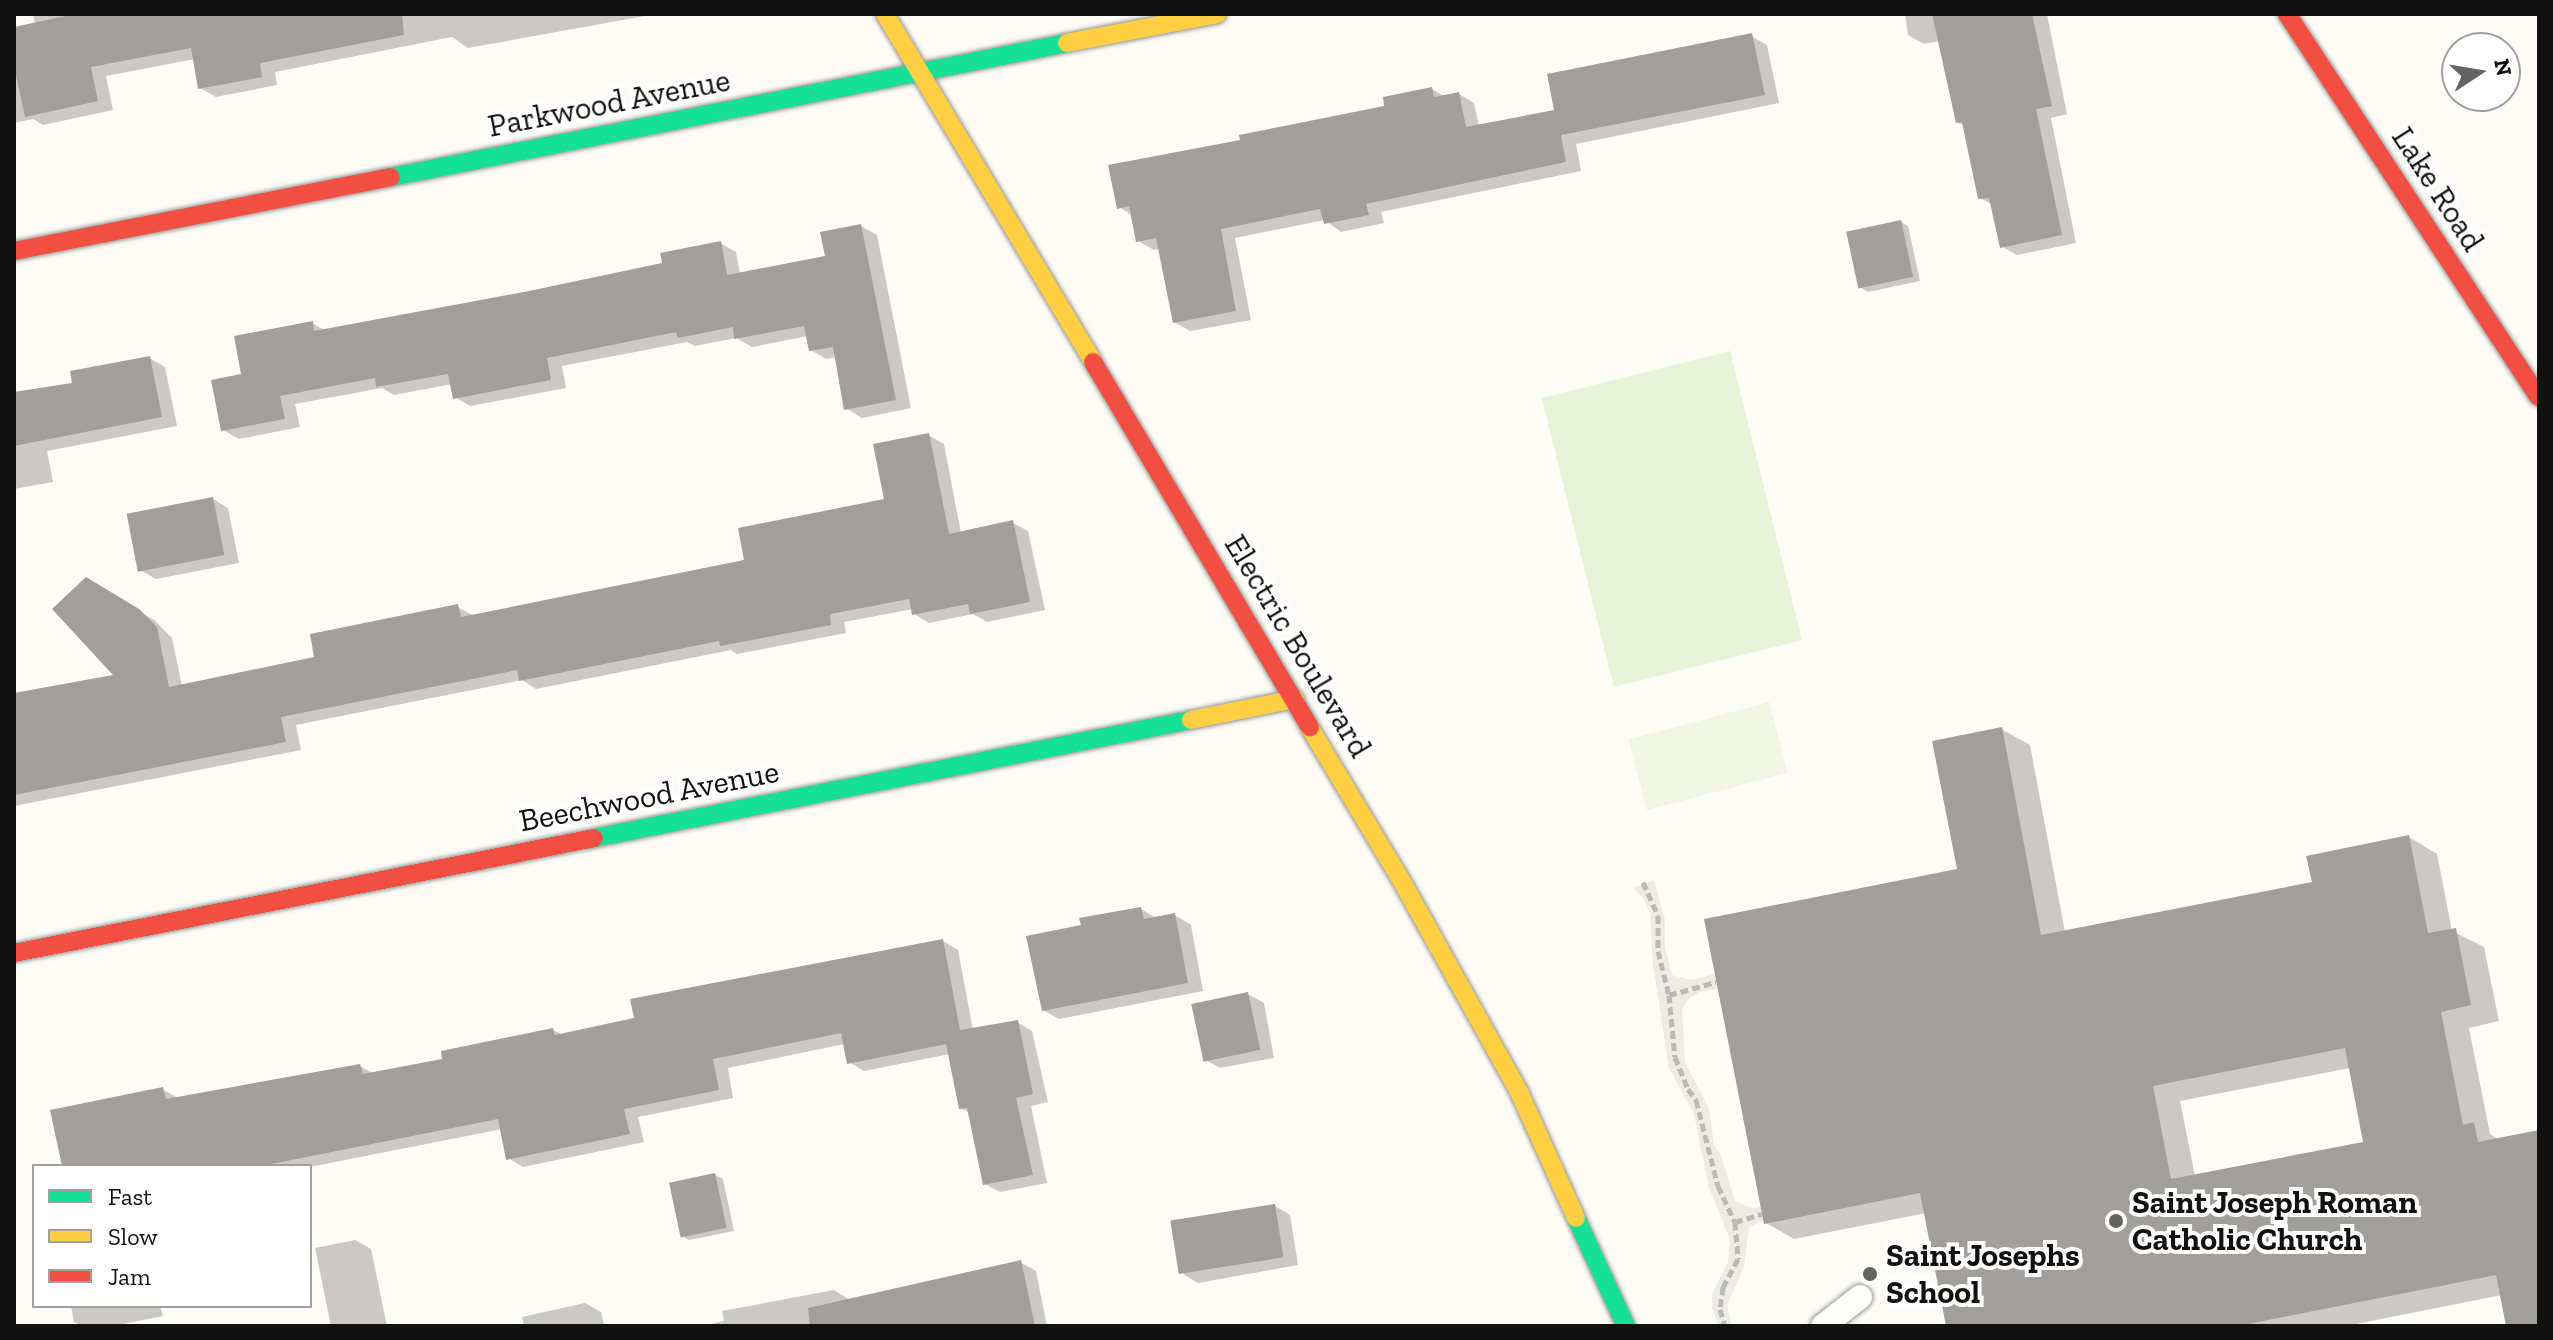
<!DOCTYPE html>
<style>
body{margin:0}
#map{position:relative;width:2553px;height:1340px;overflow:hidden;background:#fdfcf7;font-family:"Zilla Slab",serif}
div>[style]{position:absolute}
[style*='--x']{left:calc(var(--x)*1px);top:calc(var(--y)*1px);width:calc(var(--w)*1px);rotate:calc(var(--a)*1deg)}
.green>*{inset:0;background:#e7f3d7;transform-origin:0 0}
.pitch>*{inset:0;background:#f0f6e1;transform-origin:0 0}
.plaza>*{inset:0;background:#edebe2}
.shadow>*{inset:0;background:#0003}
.building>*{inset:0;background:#a19f9c;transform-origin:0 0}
.path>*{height:5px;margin-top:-2.5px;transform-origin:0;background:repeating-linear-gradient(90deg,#b9b9b8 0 8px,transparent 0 12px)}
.roads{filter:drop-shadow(0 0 2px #979795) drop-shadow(0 0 2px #979795)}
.lane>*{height:24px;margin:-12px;padding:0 12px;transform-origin:12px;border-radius:12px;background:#fffffe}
.fast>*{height:18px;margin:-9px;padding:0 9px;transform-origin:9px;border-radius:9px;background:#16e098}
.slow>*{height:18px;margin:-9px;padding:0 9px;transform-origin:9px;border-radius:9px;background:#ffcf43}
.jam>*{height:18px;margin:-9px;padding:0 9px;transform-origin:9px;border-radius:9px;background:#f24e42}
.dots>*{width:22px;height:22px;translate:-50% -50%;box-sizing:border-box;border:4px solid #fff;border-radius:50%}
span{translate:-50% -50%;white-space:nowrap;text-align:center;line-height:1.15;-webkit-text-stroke:8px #fff;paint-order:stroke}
.street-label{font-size:32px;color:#111}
.poi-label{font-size:32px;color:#111;font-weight:700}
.left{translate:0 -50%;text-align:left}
.frame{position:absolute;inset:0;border:16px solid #111;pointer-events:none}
.legend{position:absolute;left:32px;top:1164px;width:280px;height:144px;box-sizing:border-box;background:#fff;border:2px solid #a0a0a0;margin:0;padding:10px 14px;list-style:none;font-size:24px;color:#111}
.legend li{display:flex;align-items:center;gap:16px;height:40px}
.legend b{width:40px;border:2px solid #a0a0a0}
.north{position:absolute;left:2441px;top:32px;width:80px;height:80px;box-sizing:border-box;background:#fff;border:2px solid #a0a0a0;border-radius:50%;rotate:78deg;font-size:22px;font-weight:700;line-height:32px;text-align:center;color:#111}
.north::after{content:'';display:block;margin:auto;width:28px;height:36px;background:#646362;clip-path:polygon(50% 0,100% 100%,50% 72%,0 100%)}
</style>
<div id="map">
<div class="green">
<i style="left:1730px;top:351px;width:298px;height:194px;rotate:76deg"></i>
</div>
<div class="pitch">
<i style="left:1769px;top:702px;width:73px;height:146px;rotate:75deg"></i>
</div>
<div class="plaza">
<i style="clip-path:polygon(1654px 880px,1665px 920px,1665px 948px,1672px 975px,1691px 980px,1715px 974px,1717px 989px,1699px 992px,1688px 1000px,1682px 1010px,1685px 1062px,1709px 1109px,1714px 1145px,1721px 1155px,1735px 1201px,1752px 1208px,1761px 1207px,1763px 1220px,1749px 1228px,1744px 1267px,1727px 1306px,1732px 1326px,1718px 1326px,1712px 1307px,1712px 1294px,1728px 1262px,1730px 1239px,1709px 1188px,1694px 1114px,1669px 1068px,1653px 965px,1650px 913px,1644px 899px,1633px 888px)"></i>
</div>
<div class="shadow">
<i style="clip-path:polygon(33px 14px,656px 14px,468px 48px,452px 37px,275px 72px,277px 85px,216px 97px,200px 88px,195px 59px,106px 76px,113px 110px,43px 125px,33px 119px,14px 123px,14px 29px,35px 24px)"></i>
<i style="clip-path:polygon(1905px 14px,2047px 14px,2067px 114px,2051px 118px,2076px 243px,2017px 255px,2001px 246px,1993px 205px,1980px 198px,1965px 126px,1957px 122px,1940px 41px,1924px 44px,1908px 35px)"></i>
<i style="clip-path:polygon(1751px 36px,1767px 45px,1779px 103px,1576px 144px,1581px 171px,1381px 212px,1384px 223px,1341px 232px,1325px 220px,1235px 238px,1251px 320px,1190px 331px,1174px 322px,1160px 249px,1154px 250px,1138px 241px,1133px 216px,1119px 207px,1242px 141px,1387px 108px,1432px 89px,1445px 97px,1459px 94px,1474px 103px,1479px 126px,1556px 112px)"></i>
<i style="clip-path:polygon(1901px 222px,1908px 226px,1920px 281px,1868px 292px,1860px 287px)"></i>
<i style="clip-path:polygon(861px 226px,877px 235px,911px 408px,862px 418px,846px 408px,837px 357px,826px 359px,811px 350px,808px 336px,752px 347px,736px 338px,695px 346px,687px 342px,562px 366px,566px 388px,470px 406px,455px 397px,452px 384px,394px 395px,382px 388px,295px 404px,300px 427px,239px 439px,223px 430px,244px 376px,312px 323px,326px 331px,664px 265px,720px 243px,736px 252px,740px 274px,827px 258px)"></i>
<i style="clip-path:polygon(149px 358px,165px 367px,177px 426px,47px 451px,53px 482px,14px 489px,14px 394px,74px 384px)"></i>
<i style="clip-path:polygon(928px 435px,944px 444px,961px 533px,1013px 523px,1028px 531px,1045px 610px,987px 622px,973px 614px,929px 623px,914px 614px,913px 609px,844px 622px,846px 633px,737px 654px,731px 650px,536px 689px,522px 680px,296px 725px,301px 750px,14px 806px,14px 695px,117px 676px,86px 579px,154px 620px,172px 638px,182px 686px,317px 658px,457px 607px,473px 615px,747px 562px,886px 501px)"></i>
<i style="clip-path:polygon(213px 499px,228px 508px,239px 563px,156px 579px,140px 570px)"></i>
<i style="clip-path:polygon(evenodd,2001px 729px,2030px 745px,2065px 932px,2314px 883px,2409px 837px,2437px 854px,2452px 931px,2484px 947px,2499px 1021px,2469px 1028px,2490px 1134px,2500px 1140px,2539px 1132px,2539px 1326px,2508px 1326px,2502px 1295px,2346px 1326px,1948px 1326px,1926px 1213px,1794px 1239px,1766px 1223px,1959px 871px,2001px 729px,2350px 1068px,2365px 1143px,2195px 1176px,2180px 1101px,2350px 1068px)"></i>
<i style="clip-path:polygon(1141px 909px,1158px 919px,1175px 915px,1191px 925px,1203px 991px,1059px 1019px,1043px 1010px,1083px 927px)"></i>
<i style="clip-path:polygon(943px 941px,958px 950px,973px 1030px,1017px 1022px,1032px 1031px,1048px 1102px,1031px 1106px,1047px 1183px,1000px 1192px,985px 1184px,970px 1113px,961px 1108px,950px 1054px,864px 1071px,849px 1062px,845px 1044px,728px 1068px,733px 1098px,638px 1117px,644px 1142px,523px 1167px,508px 1158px,502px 1129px,310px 1167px,64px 1166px,162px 1089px,178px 1098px,360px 1066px,374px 1074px,445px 1061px,553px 1030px,563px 1035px,637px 1019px)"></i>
<i style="clip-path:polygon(1248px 994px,1264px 1003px,1274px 1058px,1220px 1068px,1204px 1059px)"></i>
<i style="clip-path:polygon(715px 1175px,723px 1179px,734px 1231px,689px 1240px,682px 1236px)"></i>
<i style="clip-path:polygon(1275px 1206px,1290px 1215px,1298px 1265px,1198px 1283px,1183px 1274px)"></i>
<i style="clip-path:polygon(355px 1240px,371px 1249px,387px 1326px,331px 1326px,315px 1248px)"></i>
<i style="clip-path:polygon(1020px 1262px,1036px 1271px,1047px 1326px,702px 1326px,724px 1321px,722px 1311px,834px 1290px,850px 1300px)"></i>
<i style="clip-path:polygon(585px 1303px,601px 1312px,604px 1326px,524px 1326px,522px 1317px)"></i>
<i style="clip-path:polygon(71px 1306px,160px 1306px,163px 1316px,113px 1326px,82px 1326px,74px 1322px)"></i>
</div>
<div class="building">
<i style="clip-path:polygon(75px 14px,402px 14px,404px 35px,260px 63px,262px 77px,198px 89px,191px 48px,91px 67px,98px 101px,25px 117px,14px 65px,14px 27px)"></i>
<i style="clip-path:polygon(1932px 14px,2032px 14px,2052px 106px,2036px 109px,2062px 235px,2000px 248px,1989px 198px,1978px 199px,1962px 122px,1956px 123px)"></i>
<i style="clip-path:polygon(1752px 33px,1765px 95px,1561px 135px,1566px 162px,1366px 204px,1369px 215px,1324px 224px,1320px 209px,1221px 229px,1236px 311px,1173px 323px,1156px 238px,1136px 242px,1129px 206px,1117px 209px,1108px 165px,1240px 140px,1239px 135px,1384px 106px,1383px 97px,1432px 87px,1434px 97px,1459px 92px,1466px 127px,1554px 110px,1547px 74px)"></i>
<i style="left:1901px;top:220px;width:58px;height:56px;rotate:78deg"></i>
<i style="clip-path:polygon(861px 224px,896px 400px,844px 410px,833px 347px,809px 351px,804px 326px,734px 339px,733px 327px,678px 338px,676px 332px,547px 358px,551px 380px,453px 399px,448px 374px,376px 387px,375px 378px,280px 396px,285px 419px,221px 431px,211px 380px,241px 374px,234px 336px,313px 321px,314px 331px,529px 291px,662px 263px,660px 253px,721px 241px,727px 275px,825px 256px,820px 232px)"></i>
<i style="clip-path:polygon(150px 356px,162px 417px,14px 446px,14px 392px,72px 383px,70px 371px)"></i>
<i style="clip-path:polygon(929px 433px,949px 534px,1013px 520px,1030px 602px,970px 614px,968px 604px,912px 615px,909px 599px,830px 614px,831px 625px,720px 646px,719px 641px,519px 681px,517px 670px,281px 717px,286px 742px,14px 795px,14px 693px,113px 675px,52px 609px,86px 577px,139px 609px,157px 627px,169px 687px,314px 657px,310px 634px,458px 604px,461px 617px,744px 560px,738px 528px,884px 499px,873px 444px)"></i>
<i style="left:213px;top:497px;width:59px;height:88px;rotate:79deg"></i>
<i style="clip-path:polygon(evenodd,2002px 727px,2041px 935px,2312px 882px,2306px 856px,2409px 835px,2428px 933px,2456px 928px,2471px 1005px,2441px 1012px,2463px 1125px,2474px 1122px,2478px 1142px,2539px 1130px,2539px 1326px,2506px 1326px,2496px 1275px,2238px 1326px,1946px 1326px,1920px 1193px,1764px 1224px,1704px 919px,1957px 869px,1932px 741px,2002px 727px,2345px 1048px,2363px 1142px,2171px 1179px,2153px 1086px,2345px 1048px)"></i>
<i style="clip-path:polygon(1141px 907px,1144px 919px,1175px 913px,1188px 983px,1042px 1011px,1026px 936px,1081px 925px,1079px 918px)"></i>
<i style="clip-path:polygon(943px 939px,960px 1030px,1018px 1020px,1033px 1094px,1016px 1098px,1033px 1175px,983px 1185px,967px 1108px,959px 1109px,946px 1044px,847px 1064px,841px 1033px,713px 1059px,719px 1090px,624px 1109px,630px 1134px,506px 1160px,498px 1119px,261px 1166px,62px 1166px,50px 1110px,163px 1087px,166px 1099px,360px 1064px,363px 1074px,442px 1059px,441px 1051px,553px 1028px,555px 1035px,634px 1018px,630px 999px)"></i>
<i style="left:1248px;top:992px;width:59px;height:58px;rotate:78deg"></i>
<i style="left:715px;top:1173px;width:56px;height:47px;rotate:78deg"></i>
<i style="left:1275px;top:1204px;width:54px;height:106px;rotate:81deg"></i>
<i style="clip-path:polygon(1021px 1260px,1035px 1326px,810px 1326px,808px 1308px)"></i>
</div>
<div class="path">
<i style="--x:1643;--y:882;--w:37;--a:66"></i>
<i style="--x:1658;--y:916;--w:35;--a:90"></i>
<i style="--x:1658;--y:951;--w:45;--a:76"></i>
<i style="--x:1669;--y:995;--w:62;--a:84.5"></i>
<i style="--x:1675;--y:1057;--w:35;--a:68"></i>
<i style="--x:1688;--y:1089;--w:14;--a:54"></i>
<i style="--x:1696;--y:1100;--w:89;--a:75.7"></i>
<i style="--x:1718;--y:1186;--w:40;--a:65"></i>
<i style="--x:1735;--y:1222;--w:37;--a:85"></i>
<i style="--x:1738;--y:1259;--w:32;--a:118"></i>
<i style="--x:1723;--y:1287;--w:22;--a:98"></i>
<i style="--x:1720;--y:1309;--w:18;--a:74"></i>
<i style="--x:1669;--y:995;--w:49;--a:-15.5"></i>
<i style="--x:1735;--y:1222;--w:28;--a:-17"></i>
</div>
<div class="roads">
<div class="lane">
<i style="--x:1823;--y:1326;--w:47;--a:-38.1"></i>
</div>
<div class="fast">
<i style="--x:391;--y:177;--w:689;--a:-11.21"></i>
<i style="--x:594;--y:838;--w:609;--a:-11.18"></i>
<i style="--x:1576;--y:1218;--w:119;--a:65.2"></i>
</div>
<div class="slow">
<i style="--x:885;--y:14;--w:405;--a:59.1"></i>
<i style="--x:1067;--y:43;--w:153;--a:-10.9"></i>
<i style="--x:1191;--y:720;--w:106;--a:-11.4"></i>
<i style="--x:1310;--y:728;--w:185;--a:59.1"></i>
<i style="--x:1405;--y:887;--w:237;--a:60.9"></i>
<i style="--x:1520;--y:1094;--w:136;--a:65.7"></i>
</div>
<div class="jam">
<i style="--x:2287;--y:14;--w:458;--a:56.7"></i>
<i style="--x:14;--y:251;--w:384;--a:-11.1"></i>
<i style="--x:1093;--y:362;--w:425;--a:59.3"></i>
<i style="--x:14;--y:953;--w:591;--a:-11.21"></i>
</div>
</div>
<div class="dots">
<i style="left:2116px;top:1221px;background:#646362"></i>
<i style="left:1870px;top:1274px;background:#646362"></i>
</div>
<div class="street-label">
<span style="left:609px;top:103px;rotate:-11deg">Parkwood Avenue</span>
<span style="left:2438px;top:189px;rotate:57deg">Lake Road</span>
<span style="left:1298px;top:646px;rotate:59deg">Electric Boulevard</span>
<span style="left:649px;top:796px;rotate:-11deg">Beechwood Avenue</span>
</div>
<div class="poi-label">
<span class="left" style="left:2132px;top:1221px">Saint Joseph Roman<br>Catholic Church</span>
<span class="left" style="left:1886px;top:1274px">Saint Josephs<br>School</span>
</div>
<div class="frame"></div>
<ul class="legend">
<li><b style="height:10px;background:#16e098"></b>Fast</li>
<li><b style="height:10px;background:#ffcf43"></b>Slow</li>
<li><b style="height:10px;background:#f24e42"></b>Jam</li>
</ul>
<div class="north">N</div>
</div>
